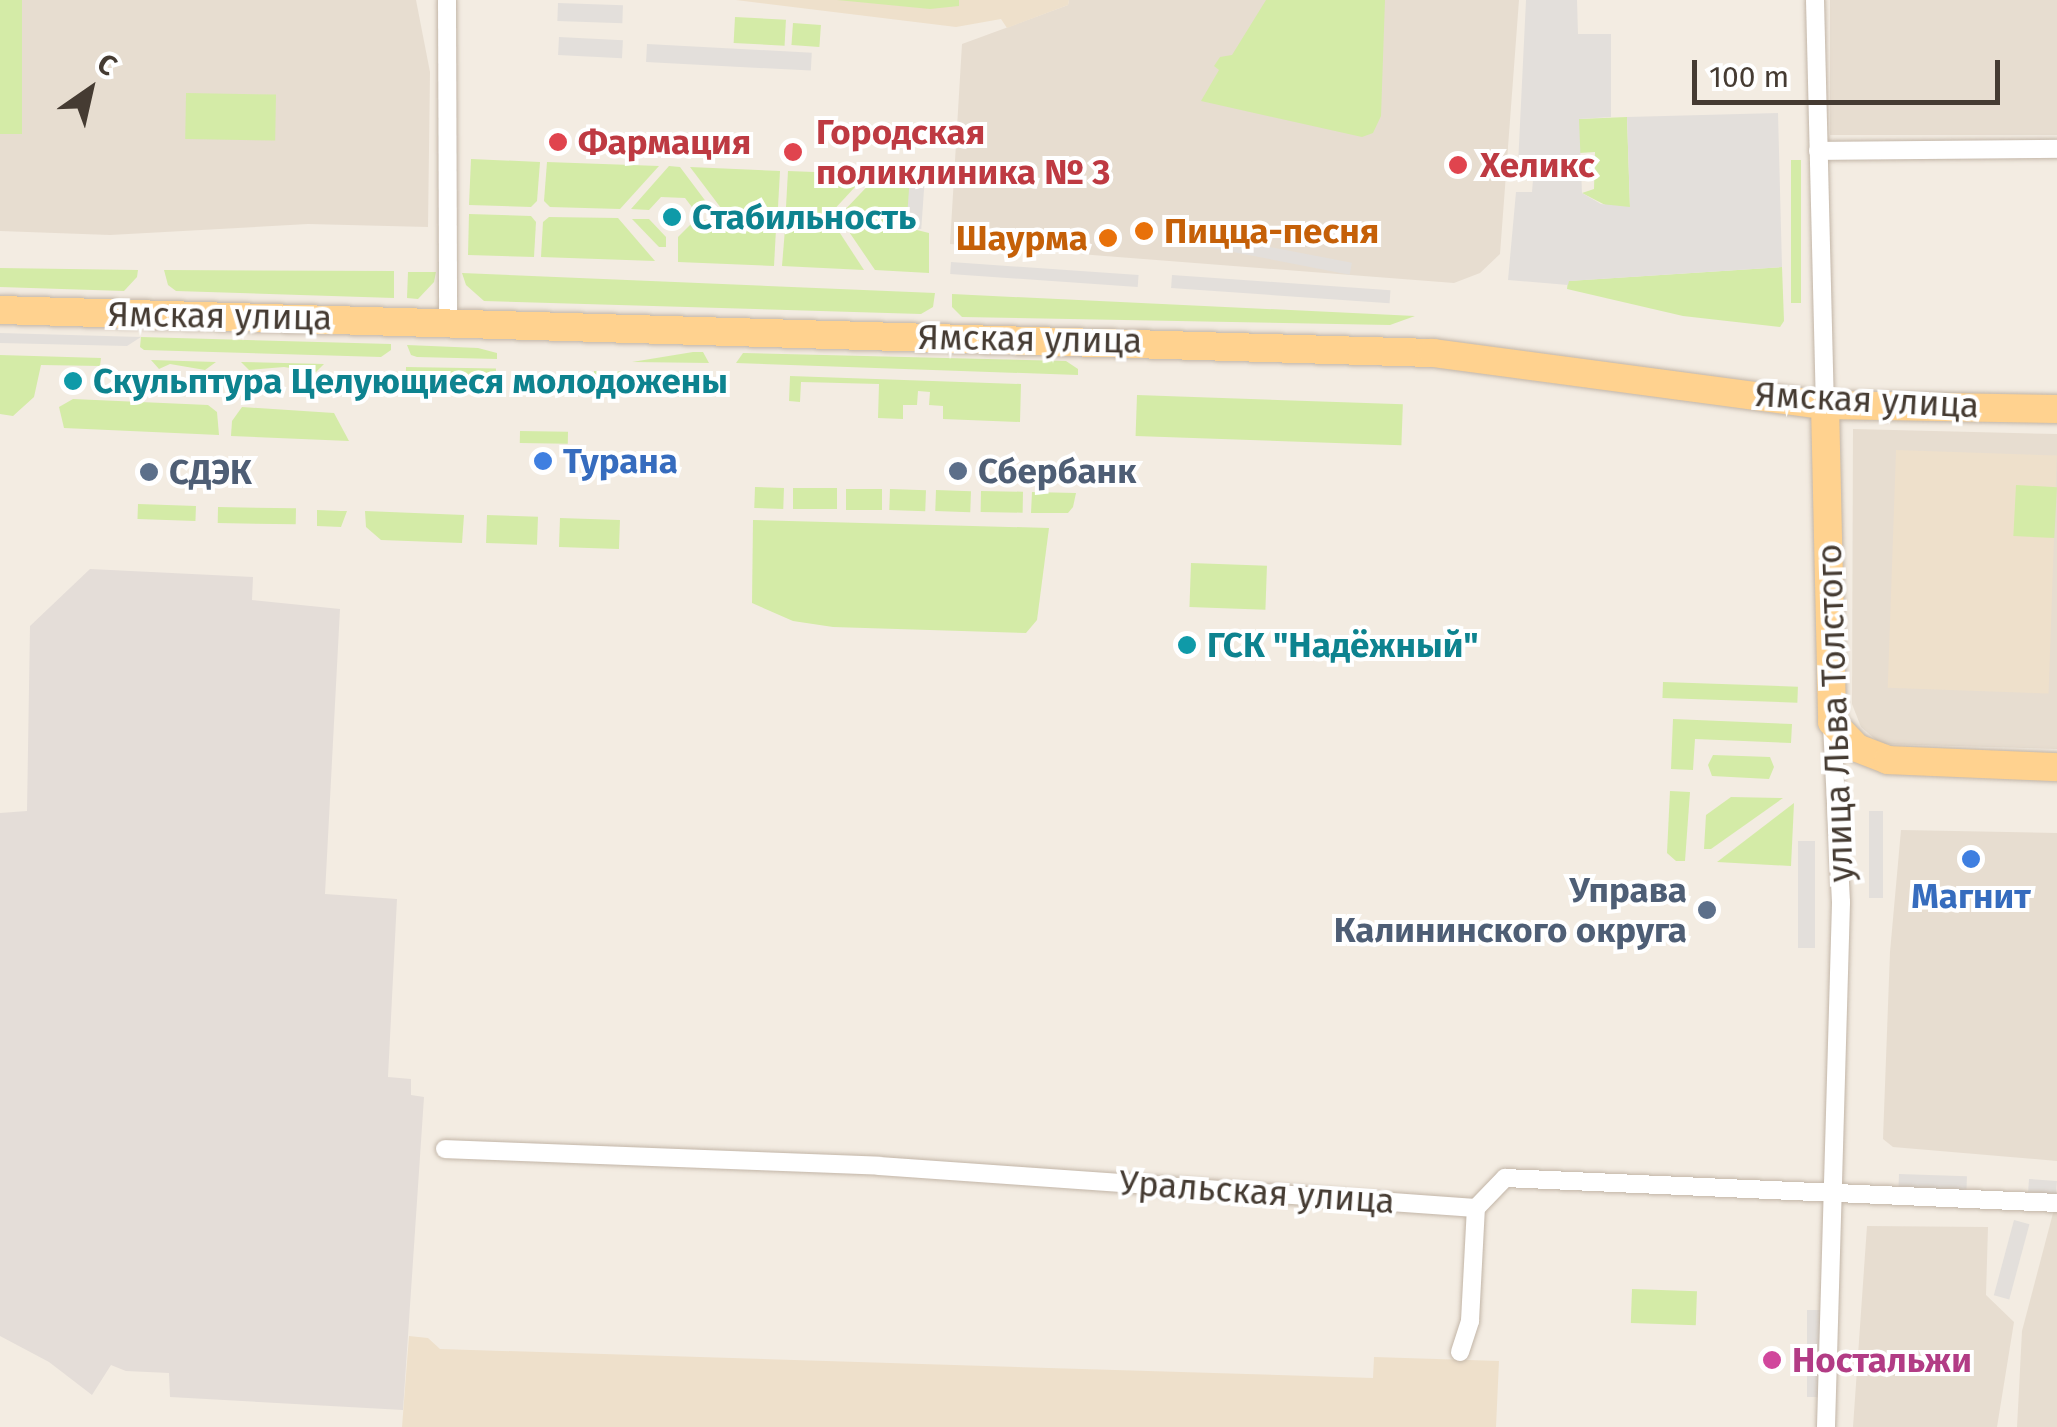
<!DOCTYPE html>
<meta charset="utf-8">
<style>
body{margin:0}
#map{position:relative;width:2057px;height:1427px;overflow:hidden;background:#f3ece2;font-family:"Fira Sans",sans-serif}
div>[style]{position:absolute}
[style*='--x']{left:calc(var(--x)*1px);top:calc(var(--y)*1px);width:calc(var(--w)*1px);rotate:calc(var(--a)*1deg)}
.residential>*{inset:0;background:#e7ddd0;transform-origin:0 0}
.industrial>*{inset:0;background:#e4ddd8}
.education>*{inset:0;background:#eee0cb;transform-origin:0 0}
.green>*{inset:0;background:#d4eba7;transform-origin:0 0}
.parking>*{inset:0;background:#e3dfdb;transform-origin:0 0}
.roads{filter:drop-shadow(0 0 2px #c2b5a7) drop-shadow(0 0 2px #c2b5a7)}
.street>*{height:18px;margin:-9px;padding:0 9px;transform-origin:9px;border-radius:9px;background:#fff}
.primary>*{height:28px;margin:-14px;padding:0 14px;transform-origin:14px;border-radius:14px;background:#ffd28f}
.dots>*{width:28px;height:28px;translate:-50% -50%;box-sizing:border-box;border:5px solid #fff;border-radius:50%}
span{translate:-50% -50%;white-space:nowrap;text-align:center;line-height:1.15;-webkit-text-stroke:8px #fff;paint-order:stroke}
.health-label{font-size:35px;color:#be3a42;font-weight:700}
.left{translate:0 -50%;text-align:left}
.culture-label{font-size:35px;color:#0d838f;font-weight:700}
.food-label{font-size:35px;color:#c56008;font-weight:700}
.right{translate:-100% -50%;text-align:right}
.street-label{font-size:35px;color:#453b32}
.shop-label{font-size:35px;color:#366cbe;font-weight:700}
.service-label{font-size:35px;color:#4e5e75;font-weight:700}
.hotel-label{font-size:35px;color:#b23c85;font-weight:700}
.north{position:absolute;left:40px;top:40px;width:100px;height:100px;-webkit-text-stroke:8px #fff;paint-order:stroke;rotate:34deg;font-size:28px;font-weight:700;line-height:40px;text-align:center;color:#453b32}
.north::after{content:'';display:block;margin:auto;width:35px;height:45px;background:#453b32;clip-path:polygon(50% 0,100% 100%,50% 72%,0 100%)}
.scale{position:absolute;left:1692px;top:60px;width:308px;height:45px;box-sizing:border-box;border:5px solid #453b32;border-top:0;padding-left:12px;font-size:30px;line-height:35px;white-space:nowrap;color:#453b32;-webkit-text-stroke:8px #fff;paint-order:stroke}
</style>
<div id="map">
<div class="residential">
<i style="clip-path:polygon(0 0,416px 0,430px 72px,428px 227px,308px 224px,110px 235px,0 231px)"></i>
<i style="clip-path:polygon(1069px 0,1519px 0,1500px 254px,1480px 273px,1454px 283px,950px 244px,962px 44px,1068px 5px)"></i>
<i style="left:1830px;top:0;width:227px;height:135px"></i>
<i style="clip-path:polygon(1853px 429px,2057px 434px,2057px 749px,1881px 744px,1861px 727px,1852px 704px)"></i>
<i style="clip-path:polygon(1901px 830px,2057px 833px,2057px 1161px,1893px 1147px,1883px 1139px,1890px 952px)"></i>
<i style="clip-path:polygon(2057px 1198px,2057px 1427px,2017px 1427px,2022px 1331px)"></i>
<i style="clip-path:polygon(1867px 1226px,1988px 1227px,1986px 1295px,2014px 1322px,1997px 1427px,1853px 1427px)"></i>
</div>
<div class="industrial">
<i style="clip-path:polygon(90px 569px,253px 577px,252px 600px,340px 609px,325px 894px,397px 899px,388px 1077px,411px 1079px,411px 1095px,424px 1097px,403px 1410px,170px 1397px,169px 1373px,126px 1371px,111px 1365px,92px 1395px,49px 1362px,0 1336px,0 813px,27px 811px,30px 626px)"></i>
</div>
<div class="education">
<i style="clip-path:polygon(736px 0,1069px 0,1068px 5px,1007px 28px,1001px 19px,956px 27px)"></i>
<i style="left:1896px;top:450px;width:161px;height:238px;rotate:2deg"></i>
<i style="clip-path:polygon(409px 1336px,428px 1338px,440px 1349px,1373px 1378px,1374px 1357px,1499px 1361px,1496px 1427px,402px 1427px)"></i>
</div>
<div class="green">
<i style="left:0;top:0;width:22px;height:134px"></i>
<i style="clip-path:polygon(837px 0,959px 0,959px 6px,930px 9px)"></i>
<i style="clip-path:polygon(1266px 0,1385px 0,1381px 116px,1373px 133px,1362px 137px,1201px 101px,1219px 70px,1214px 66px,1220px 57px,1232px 55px)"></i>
<i style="left:735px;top:17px;width:51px;height:26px;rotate:3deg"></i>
<i style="left:793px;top:23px;width:28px;height:22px;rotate:4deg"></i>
<i style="left:186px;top:93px;width:90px;height:46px;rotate:1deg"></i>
<i style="clip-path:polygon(1627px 117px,1630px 208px,1613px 209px,1582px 193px,1594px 189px,1595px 152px,1579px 153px,1579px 119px)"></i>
<i style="clip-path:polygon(471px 159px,540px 162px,537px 201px,531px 207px,469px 205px)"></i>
<i style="left:1791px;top:160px;width:10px;height:143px"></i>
<i style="clip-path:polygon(547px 162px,659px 166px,620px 209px,550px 207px,544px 201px)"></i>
<i style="clip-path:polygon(669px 166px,680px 167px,713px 211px,695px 211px,685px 198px,661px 197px,649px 210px,631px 209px)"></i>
<i style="clip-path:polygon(690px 167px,780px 171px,778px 207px,772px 213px,724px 212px)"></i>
<i style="clip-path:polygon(788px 171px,867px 174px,830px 214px,792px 213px,786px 207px)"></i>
<i style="clip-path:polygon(879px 174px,910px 175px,909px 228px,929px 233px,929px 273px,875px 270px,841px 220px,840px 215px)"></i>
<i style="clip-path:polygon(469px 214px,531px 216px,536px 222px,534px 257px,468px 255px)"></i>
<i style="clip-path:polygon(549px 217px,618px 218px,655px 261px,541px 257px,543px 222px)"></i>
<i style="clip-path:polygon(632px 219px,649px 219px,666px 237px,666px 247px,659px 247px)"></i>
<i style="clip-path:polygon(695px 220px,771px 222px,776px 229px,774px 266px,678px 262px,678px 237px)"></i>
<i style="clip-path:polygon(791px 223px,836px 227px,864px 270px,782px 266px,785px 229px)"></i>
<i style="clip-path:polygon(1782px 267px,1784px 321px,1780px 327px,1683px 316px,1567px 289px,1568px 281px)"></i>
<i style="clip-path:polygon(0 268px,138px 270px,137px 277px,124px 291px,0 287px)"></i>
<i style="clip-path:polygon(164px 270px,394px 271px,394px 298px,176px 291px,168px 285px)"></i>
<i style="clip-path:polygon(408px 272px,436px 272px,434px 282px,418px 299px,407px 298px)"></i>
<i style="clip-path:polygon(462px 273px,935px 293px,933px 307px,921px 314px,484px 301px,466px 285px)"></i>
<i style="clip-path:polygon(952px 294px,1415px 316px,1390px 325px,962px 317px,952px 307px)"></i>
<i style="clip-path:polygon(141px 337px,391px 344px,391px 350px,381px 357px,144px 350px,140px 347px)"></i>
<i style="clip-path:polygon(407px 345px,478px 348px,497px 353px,497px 359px,417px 357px,411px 355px)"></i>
<i style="clip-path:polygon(693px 352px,703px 352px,709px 363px,632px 362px)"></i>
<i style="clip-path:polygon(743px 353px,1066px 361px,1078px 369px,1078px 375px,736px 363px)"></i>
<i style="clip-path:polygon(0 355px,101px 358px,100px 366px,41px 365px,34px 397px,13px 416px,0 414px)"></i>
<i style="clip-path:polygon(151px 360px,216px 362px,205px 370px,170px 364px,159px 369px)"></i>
<i style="clip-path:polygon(241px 362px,324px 364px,316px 372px,284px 367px,249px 370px)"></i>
<i style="left:406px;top:367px;width:90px;height:9px;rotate:1deg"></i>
<i style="clip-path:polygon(594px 371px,696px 373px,702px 378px,699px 382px,594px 380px)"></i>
<i style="clip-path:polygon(790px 376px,1021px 384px,1020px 422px,943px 419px,943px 406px,929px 405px,930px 392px,918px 391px,917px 405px,903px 405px,903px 419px,878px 418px,879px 384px,801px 382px,800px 402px,789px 401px)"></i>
<i style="clip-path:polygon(119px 382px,175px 383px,174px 391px,119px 389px)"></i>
<i style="left:1137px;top:395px;width:266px;height:41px;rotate:2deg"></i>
<i style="clip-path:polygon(73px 399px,208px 405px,217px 412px,219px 435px,64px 428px,59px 407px)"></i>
<i style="clip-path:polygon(242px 407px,334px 413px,349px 441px,231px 436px,232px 421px)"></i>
<i style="left:520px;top:431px;width:48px;height:12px;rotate:1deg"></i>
<i style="left:2016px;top:485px;width:41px;height:51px;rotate:3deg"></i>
<i style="left:755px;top:487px;width:29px;height:21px;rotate:2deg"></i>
<i style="left:793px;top:488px;width:44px;height:21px"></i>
<i style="left:846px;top:489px;width:36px;height:21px"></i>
<i style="left:890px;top:489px;width:36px;height:21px;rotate:2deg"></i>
<i style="left:936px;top:490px;width:35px;height:21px;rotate:2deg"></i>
<i style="left:981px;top:491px;width:42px;height:21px;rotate:1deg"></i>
<i style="clip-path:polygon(1032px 492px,1076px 493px,1073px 507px,1068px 513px,1031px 513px)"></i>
<i style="left:138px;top:504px;width:58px;height:15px;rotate:2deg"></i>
<i style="left:218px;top:507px;width:78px;height:16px;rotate:1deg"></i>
<i style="clip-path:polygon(317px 510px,341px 511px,347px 511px,341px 527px,317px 526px)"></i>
<i style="clip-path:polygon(365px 511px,464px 515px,462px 543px,381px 540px,366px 527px)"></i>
<i style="left:487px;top:515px;width:51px;height:28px;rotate:2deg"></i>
<i style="left:560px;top:518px;width:60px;height:29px;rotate:2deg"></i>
<i style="clip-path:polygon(753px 520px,1049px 528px,1037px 620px,1026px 633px,833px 627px,793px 621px,752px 603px)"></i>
<i style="left:1191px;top:563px;width:76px;height:44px;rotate:2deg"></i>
<i style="left:1663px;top:682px;width:135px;height:16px;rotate:2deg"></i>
<i style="clip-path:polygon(1673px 719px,1792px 724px,1791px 743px,1695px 739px,1693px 770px,1671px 769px)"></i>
<i style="clip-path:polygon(1713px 755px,1770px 757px,1774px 767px,1769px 779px,1712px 776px,1708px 765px)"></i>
<i style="clip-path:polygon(1670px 791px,1690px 792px,1685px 861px,1676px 861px,1667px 853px)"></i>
<i style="clip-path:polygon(1731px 797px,1783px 798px,1711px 849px,1704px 849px,1706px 815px)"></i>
<i style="clip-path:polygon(1794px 803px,1791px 866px,1717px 862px)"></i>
<i style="left:1632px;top:1289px;width:65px;height:34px;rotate:2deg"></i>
</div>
<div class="parking">
<i style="clip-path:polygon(1526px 0,1577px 0,1578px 34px,1611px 34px,1611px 117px,1579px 119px,1582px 193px,1601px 204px,1630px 207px,1627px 117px,1778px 113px,1782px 267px,1569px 281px,1568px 285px,1508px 280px,1516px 192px,1532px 192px,1534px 167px,1518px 165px)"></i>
<i style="left:558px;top:3px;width:65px;height:18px;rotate:2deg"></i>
<i style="left:559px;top:37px;width:64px;height:18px;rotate:3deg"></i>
<i style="left:647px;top:44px;width:165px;height:18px;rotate:3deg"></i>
<i style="left:910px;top:175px;width:15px;height:53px;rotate:4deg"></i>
<i style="left:1188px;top:231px;width:167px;height:12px;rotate:11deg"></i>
<i style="left:951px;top:262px;width:188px;height:12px;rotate:4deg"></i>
<i style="left:1172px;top:275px;width:219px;height:13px;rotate:4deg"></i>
<i style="clip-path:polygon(0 333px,141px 337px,127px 346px,0 343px)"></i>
<i style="left:1869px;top:811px;width:14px;height:87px"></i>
<i style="left:1798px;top:841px;width:17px;height:107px"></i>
<i style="left:1899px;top:1174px;width:68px;height:14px;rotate:2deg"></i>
<i style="left:2029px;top:1179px;width:28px;height:13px;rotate:4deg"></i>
<i style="left:2014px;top:1220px;width:16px;height:78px;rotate:15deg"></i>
<i style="left:1807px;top:1310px;width:15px;height:87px"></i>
</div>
<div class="roads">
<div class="street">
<i style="--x:447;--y:0;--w:322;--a:89.8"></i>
<i style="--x:1815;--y:0;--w:405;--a:88.6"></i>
<i style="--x:1818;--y:151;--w:239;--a:-0.5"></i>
<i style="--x:445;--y:1149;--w:434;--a:2.2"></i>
<i style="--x:879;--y:1166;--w:598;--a:4.02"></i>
<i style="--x:1476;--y:1208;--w:42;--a:-46"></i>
<i style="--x:1505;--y:1178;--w:553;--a:2.59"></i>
<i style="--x:1460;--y:1352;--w:33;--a:-72"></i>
<i style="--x:1470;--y:1321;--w:113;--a:-87"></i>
<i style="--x:1826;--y:1427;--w:525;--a:-88.36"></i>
<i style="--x:1841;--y:902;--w:179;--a:-92.9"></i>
</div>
<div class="primary">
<i style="--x:0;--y:310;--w:1434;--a:1.72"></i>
<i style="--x:1433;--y:353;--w:395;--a:7.6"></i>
<i style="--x:1825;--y:405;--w:232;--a:1"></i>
<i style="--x:1825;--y:405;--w:317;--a:88.7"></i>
<i style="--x:1832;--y:722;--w:36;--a:46"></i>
<i style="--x:1857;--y:748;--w:33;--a:21"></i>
<i style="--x:1888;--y:760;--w:169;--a:2.4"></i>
</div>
</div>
<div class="dots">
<i style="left:558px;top:142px;background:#e0444e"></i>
<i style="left:793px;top:152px;background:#e0444e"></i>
<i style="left:1458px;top:165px;background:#e0444e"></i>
<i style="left:672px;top:217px;background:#0f9aa8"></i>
<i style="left:1144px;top:231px;background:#e8710a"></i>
<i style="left:1108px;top:238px;background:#e8710a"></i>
<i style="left:73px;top:381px;background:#0f9aa8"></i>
<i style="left:543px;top:461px;background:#3f7fe0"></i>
<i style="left:958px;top:471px;background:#5c6f8a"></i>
<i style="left:149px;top:472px;background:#5c6f8a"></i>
<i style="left:1187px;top:645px;background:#0f9aa8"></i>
<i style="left:1971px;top:859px;background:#3f7fe0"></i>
<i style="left:1707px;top:910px;background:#5c6f8a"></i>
<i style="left:1772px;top:1360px;background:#d1479c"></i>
</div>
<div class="health-label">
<span class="left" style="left:816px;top:152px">Городская<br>поликлиника № 3</span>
<span class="left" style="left:578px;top:142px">Фармация</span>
<span class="left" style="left:1480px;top:165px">Хеликс</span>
</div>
<div class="culture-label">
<span class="left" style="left:692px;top:217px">Стабильность</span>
<span class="left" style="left:93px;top:381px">Скульптура Целующиеся молодожены</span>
<span class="left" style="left:1207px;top:645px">ГСК "Надёжный"</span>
</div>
<div class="food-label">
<span class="left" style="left:1164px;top:231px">Пицца-песня</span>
<span class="right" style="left:1088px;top:238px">Шаурма</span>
</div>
<div class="street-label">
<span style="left:220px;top:316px;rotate:1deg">Ямская улица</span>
<span style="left:1030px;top:339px;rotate:1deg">Ямская улица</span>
<span style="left:1867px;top:400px;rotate:3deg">Ямская улица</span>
<span style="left:1835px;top:713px;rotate:-92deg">улица Льва Толстого</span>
<span style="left:1257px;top:1192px;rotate:4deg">Уральская улица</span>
</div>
<div class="shop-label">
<span class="left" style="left:563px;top:461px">Турана</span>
<span style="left:1971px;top:896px">Магнит</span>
</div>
<div class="service-label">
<span class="left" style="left:978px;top:471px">Сбербанк</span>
<span class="left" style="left:169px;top:472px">СДЭК</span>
<span class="right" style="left:1687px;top:910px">Управа<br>Калининского округа</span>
</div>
<div class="hotel-label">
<span class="left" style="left:1792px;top:1360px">Ностальжи</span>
</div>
<div class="north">С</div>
<div class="scale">100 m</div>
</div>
